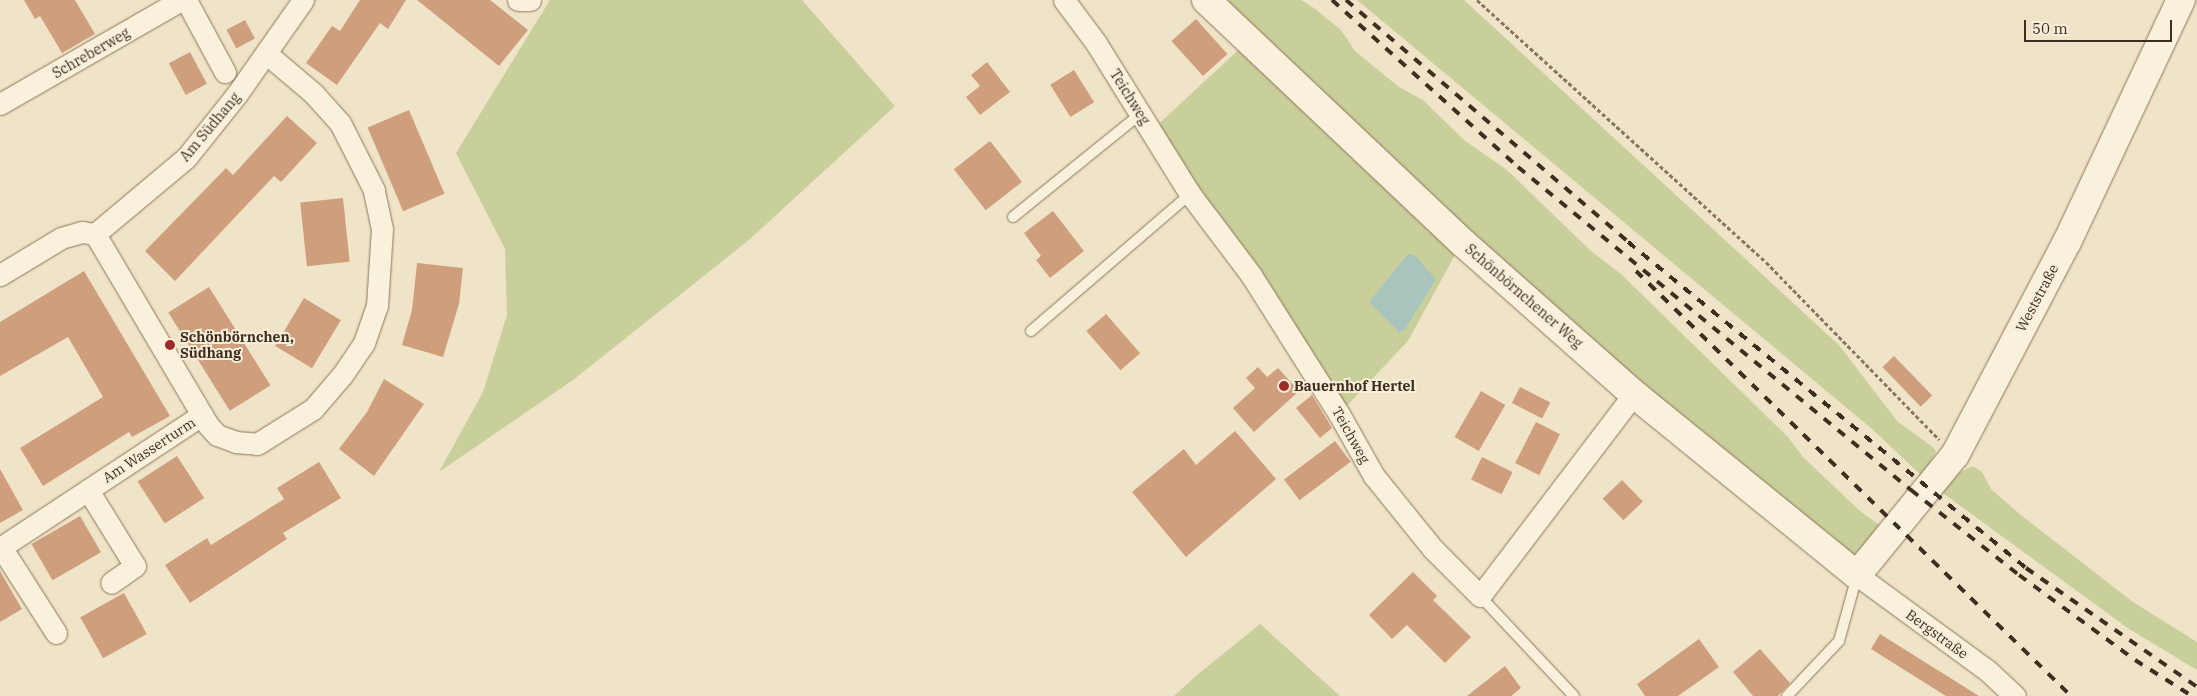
<!DOCTYPE html>
<meta charset="utf-8">
<style>
body{margin:0}
#map{position:relative;width:2197px;height:696px;overflow:hidden;background:#f0e4c8;font-family:"IBM Plex Serif",serif}
div>[style]{position:absolute}
[style*='--x']{left:calc(var(--x)*1px);top:calc(var(--y)*1px);width:calc(var(--w)*1px);rotate:calc(var(--a)*1deg)}
.green>*{inset:0;background:#c9cf9b}
.water>*{inset:0;background:#a9c4bc}
.building>*{inset:0;background:#cf9f7d;transform-origin:0 0}
.path>*{height:3px;margin-top:-1.5px;transform-origin:0;background:repeating-linear-gradient(90deg,#8d765c 0 4px,transparent 0 6.5px)}
.roads{filter:drop-shadow(0 0 1px #8d765c) drop-shadow(0 0 1px #8d765c)}
.lane>*{height:10px;margin:-5px;padding:0 5px;transform-origin:5px;border-radius:5px;background:#faf1dc}
.street>*{height:21px;margin:-10.5px;padding:0 10.5px;transform-origin:10.5px;border-radius:10.5px;background:#faf1dc}
.secondary>*{height:28px;margin:-14px;padding:0 14px;transform-origin:14px;border-radius:14px;background:#faf1dc}
.rail>*{height:4px;margin-top:-2px;transform-origin:0;background:repeating-linear-gradient(90deg,#3d2e20 0 9px,transparent 0 18px)}
.dots>*{width:14px;height:14px;translate:-50% -50%;box-sizing:border-box;border:2px solid #f7eed8;border-radius:50%}
span{translate:-50% -50%;white-space:nowrap;text-align:center;line-height:1.15;-webkit-text-stroke:4px #f7eed8;paint-order:stroke}
.street-label{font-size:14px;color:#3d2e20}
.poi-label{font-size:14px;color:#3d2e20;font-weight:700}
.left{translate:0 -50%;text-align:left}
.scale{position:absolute;left:2024px;top:20px;width:148px;height:22px;box-sizing:border-box;border:2px solid #3d2e20;border-top:0;padding-left:6px;font-size:15px;line-height:18px;white-space:nowrap;color:#3d2e20;-webkit-text-stroke:4px #f7eed8;paint-order:stroke}
</style>
<div id="map">
<div class="green">
<i style="clip-path:polygon(550px 0,802px 0,895px 106px,749px 240px,573px 380px,439px 472px,483px 392px,507px 315px,505px 249px,456px 153px)"></i>
<i style="clip-path:polygon(1215px 0,1301px 0,1314px 8px,1341px 30px,1355px 51px,1399px 87px,1423px 100px,1464px 140px,1507px 170px,1592px 252px,1621px 274px,1788px 437px,1803px 457px,1860px 511px,1882px 527px,1862px 550px,1853px 554px,1841px 551px,1465px 237px)"></i>
<i style="clip-path:polygon(1357px 0,1464px 0,1839px 345px,1897px 421px,1934px 448px,1936px 452px,1922px 476px,1872px 429px)"></i>
<i style="clip-path:polygon(1249px 40px,1462px 242px,1408px 341px,1339px 414px,1151px 131px)"></i>
<i style="clip-path:polygon(1973px 466px,1982px 472px,1991px 489px,2022px 516px,2133px 602px,2197px 642px,2197px 670px,2129px 629px,1940px 491px,1956px 474px)"></i>
<i style="clip-path:polygon(1260px 624px,1340px 696px,1174px 696px,1197px 675px)"></i>
</div>
<div class="water">
<i style="clip-path:polygon(1408px 254px,1414px 255px,1436px 279px,1404px 331px,1399px 332px,1369px 302px)"></i>
</div>
<div class="building">
<i style="clip-path:polygon(24px 0,75px 0,95px 34px,62px 53px,40px 16px,35px 19px)"></i>
<i style="clip-path:polygon(360px 0,406px 0,388px 29px,380px 23px,337px 85px,306px 63px,332px 26px,340px 31px)"></i>
<i style="clip-path:polygon(417px 0,490px 0,528px 30px,499px 66px)"></i>
<i style="left:1196px;top:19px;width:47px;height:33px;rotate:48deg"></i>
<i style="left:245px;top:20px;width:21px;height:21px;rotate:62deg"></i>
<i style="left:190px;top:52px;width:36px;height:24px;rotate:62deg"></i>
<i style="clip-path:polygon(987px 62px,1010px 92px,980px 115px,966px 97px,980px 86px,971px 75px)"></i>
<i style="left:1074px;top:70px;width:38px;height:28px;rotate:58deg"></i>
<i style="left:409px;top:110px;width:91px;height:45px;rotate:67deg"></i>
<i style="clip-path:polygon(287px 116px,317px 143px,281px 182px,274px 176px,175px 281px,145px 251px,226px 168px,233px 175px)"></i>
<i style="left:990px;top:141px;width:52px;height:46px;rotate:52deg"></i>
<i style="left:343px;top:198px;width:64px;height:43px;rotate:84deg"></i>
<i style="clip-path:polygon(1053px 211px,1084px 251px,1050px 278px,1036px 260px,1041px 256px,1024px 233px)"></i>
<i style="clip-path:polygon(417px 263px,463px 268px,459px 304px,443px 357px,402px 345px,412px 310px)"></i>
<i style="clip-path:polygon(84px 271px,170px 416px,132px 437px,129px 432px,43px 486px,20px 448px,103px 397px,68px 337px,0 376px,0 322px)"></i>
<i style="left:209px;top:287px;width:116px;height:48px;rotate:58deg"></i>
<i style="left:304px;top:298px;width:43px;height:56px;rotate:31deg"></i>
<i style="left:1106px;top:314px;width:52px;height:26px;rotate:49deg"></i>
<i style="left:1894px;top:356px;width:55px;height:16px;rotate:46deg"></i>
<i style="clip-path:polygon(1258px 367px,1267px 377px,1278px 368px,1299px 391px,1254px 432px,1233px 408px,1255px 388px,1246px 378px)"></i>
<i style="clip-path:polygon(384px 379px,424px 404px,374px 476px,339px 449px,367px 412px)"></i>
<i style="left:1520px;top:387px;width:34px;height:18px;rotate:27deg"></i>
<i style="left:1481px;top:391px;width:28px;height:53px;rotate:30deg"></i>
<i style="clip-path:polygon(1312px 395px,1332px 428px,1320px 438px,1296px 408px)"></i>
<i style="left:1536px;top:422px;width:27px;height:46px;rotate:27deg"></i>
<i style="clip-path:polygon(1235px 431px,1276px 479px,1186px 557px,1132px 492px,1184px 449px,1196px 465px)"></i>
<i style="left:1335px;top:441px;width:26px;height:64px;rotate:53deg"></i>
<i style="left:177px;top:456px;width:50px;height:47px;rotate:57deg"></i>
<i style="left:1482px;top:457px;width:34px;height:25px;rotate:26deg"></i>
<i style="clip-path:polygon(319px 462px,341px 498px,283px 533px,287px 539px,190px 603px,165px 565px,207px 538px,211px 545px,284px 499px,277px 488px)"></i>
<i style="clip-path:polygon(0 469px,23px 510px,0 523px)"></i>
<i style="left:1622px;top:480px;width:30px;height:27px;rotate:46deg"></i>
<i style="left:80px;top:516px;width:42px;height:56px;rotate:60deg"></i>
<i style="clip-path:polygon(0 571px,22px 609px,0 622px)"></i>
<i style="clip-path:polygon(1413px 572px,1437px 596px,1433px 600px,1471px 637px,1445px 663px,1407px 625px,1392px 639px,1369px 615px)"></i>
<i style="left:124px;top:593px;width:47px;height:50px;rotate:61deg"></i>
<i style="clip-path:polygon(1880px 634px,1979px 696px,1946px 696px,1871px 649px)"></i>
<i style="clip-path:polygon(1699px 639px,1719px 667px,1678px 696px,1645px 696px,1637px 684px)"></i>
<i style="clip-path:polygon(1760px 649px,1790px 683px,1778px 696px,1753px 696px,1733px 672px)"></i>
<i style="clip-path:polygon(1505px 666px,1521px 688px,1511px 696px,1467px 696px)"></i>
</div>
<div class="path">
<i style="--x:1477;--y:0;--w:390;--a:42.2"></i>
<i style="--x:1766;--y:262;--w:248;--a:45.7"></i>
</div>
<div class="roads">
<div class="lane">
<i style="--x:1013;--y:217;--w:164;--a:-39"></i>
<i style="--x:1031;--y:331;--w:210;--a:-40.7"></i>
<i style="--x:1480;--y:596;--w:137;--a:46.8"></i>
<i style="--x:1787;--y:696;--w:76;--a:-46.6"></i>
<i style="--x:1839;--y:641;--w:67;--a:-74.5"></i>
</div>
<div class="street">
<i style="--x:186;--y:0;--w:82;--a:61.6"></i>
<i style="--x:518;--y:0;--w:12;--a:0"></i>
<i style="--x:1064;--y:0;--w:54;--a:53.3"></i>
<i style="--x:1096;--y:43;--w:178;--a:58.1"></i>
<i style="--x:1190;--y:194;--w:101;--a:53"></i>
<i style="--x:1251;--y:275;--w:165;--a:57.7"></i>
<i style="--x:1339;--y:414;--w:71;--a:60.6"></i>
<i style="--x:1374;--y:476;--w:94;--a:51.1"></i>
<i style="--x:1433;--y:549;--w:66;--a:45"></i>
<i style="--x:1480;--y:596;--w:254;--a:-52.7"></i>
<i style="--x:0;--y:104;--w:209;--a:-29.9"></i>
<i style="--x:95;--y:234;--w:119;--a:-39.9"></i>
<i style="--x:186;--y:158;--w:82;--a:-51.4"></i>
<i style="--x:237;--y:94;--w:115;--a:-54.9"></i>
<i style="--x:0;--y:275;--w:71;--a:-31.2"></i>
<i style="--x:61;--y:238;--w:22;--a:-16"></i>
<i style="--x:82;--y:232;--w:13;--a:9"></i>
<i style="--x:95;--y:234;--w:222;--a:59.4"></i>
<i style="--x:208;--y:425;--w:13;--a:48"></i>
<i style="--x:217;--y:435;--w:20;--a:20"></i>
<i style="--x:236;--y:442;--w:21;--a:5"></i>
<i style="--x:257;--y:444;--w:66;--a:-32"></i>
<i style="--x:313;--y:409;--w:46;--a:-49.4"></i>
<i style="--x:343;--y:374;--w:37;--a:-56"></i>
<i style="--x:364;--y:343;--w:39;--a:-71"></i>
<i style="--x:377;--y:306;--w:77;--a:-86.3"></i>
<i style="--x:382;--y:229;--w:40;--a:-102"></i>
<i style="--x:374;--y:190;--w:75;--a:-116.9"></i>
<i style="--x:340;--y:123;--w:40;--a:-132"></i>
<i style="--x:313;--y:93;--w:60;--a:-139.7"></i>
<i style="--x:88;--y:490;--w:89;--a:58.3"></i>
<i style="--x:135;--y:566;--w:29;--a:145"></i>
<i style="--x:1;--y:547;--w:102;--a:57.4"></i>
<i style="--x:0;--y:548;--w:242;--a:-33.4"></i>
<i style="--x:1857;--y:575;--w:162;--a:36.2"></i>
<i style="--x:1988;--y:671;--w:37;--a:43"></i>
</div>
<div class="secondary">
<i style="--x:1206;--y:0;--w:352;--a:43.4"></i>
<i style="--x:1462;--y:242;--w:230;--a:41.5"></i>
<i style="--x:1634;--y:394;--w:287;--a:39.1"></i>
<i style="--x:1857;--y:575;--w:155;--a:-50.8"></i>
<i style="--x:1955;--y:455;--w:241;--a:-62.3"></i>
<i style="--x:2067;--y:242;--w:268;--a:-64.8"></i>
</div>
</div>
<div class="rail">
<i style="--x:1332;--y:0;--w:250;--a:41.9"></i>
<i style="--x:1518;--y:167;--w:509;--a:39.42"></i>
<i style="--x:1911;--y:490;--w:137;--a:38.2"></i>
<i style="--x:2019;--y:575;--w:144;--a:36.2"></i>
<i style="--x:2135;--y:660;--w:67;--a:32.3"></i>
<i style="--x:1346;--y:0;--w:372;--a:40.6"></i>
<i style="--x:1628;--y:242;--w:514;--a:39.32"></i>
<i style="--x:2026;--y:568;--w:208;--a:34.8"></i>
<i style="--x:1636;--y:271;--w:608;--a:44.33"></i>
</div>
<div class="dots">
<i style="left:170px;top:345px;background:#9e2a2b"></i>
<i style="left:1284px;top:386px;background:#9e2a2b"></i>
</div>
<div class="street-label">
<span style="left:91px;top:53px;rotate:-30deg">Schreberweg</span>
<span style="left:1130px;top:97px;rotate:58deg">Teichweg</span>
<span style="left:210px;top:127px;rotate:-50deg">Am Südhang</span>
<span style="left:1524px;top:296px;rotate:41deg">Schönbörnchener Weg</span>
<span style="left:2037px;top:298px;rotate:-62deg">Weststraße</span>
<span style="left:1351px;top:435px;rotate:61deg">Teichweg</span>
<span style="left:149px;top:450px;rotate:-33deg">Am Wasserturm</span>
<span style="left:1937px;top:634px;rotate:36deg">Bergstraße</span>
</div>
<div class="poi-label">
<span class="left" style="left:180px;top:345px">Schönbörnchen,<br>Südhang</span>
<span class="left" style="left:1294px;top:386px">Bauernhof Hertel</span>
</div>
<div class="scale">50 m</div>
</div>
